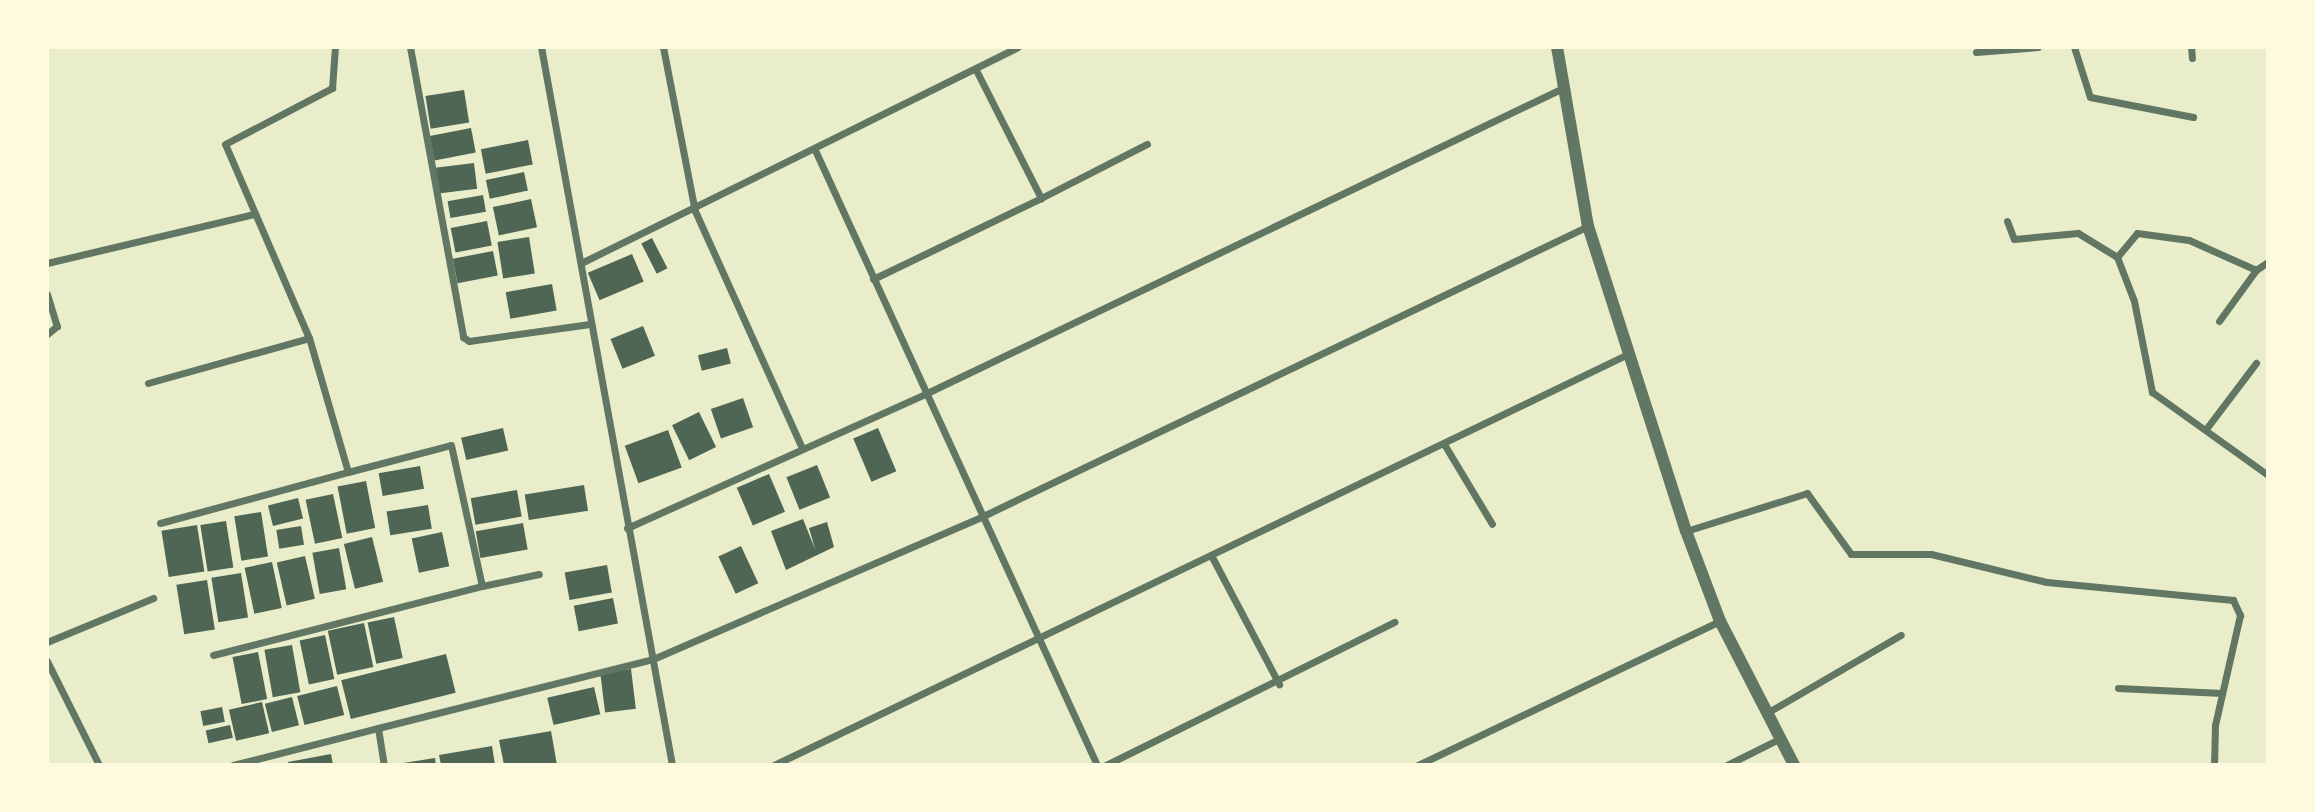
<!DOCTYPE html>
<style>
body{margin:0}
#map{position:relative;width:2315px;height:812px;overflow:hidden;background:#e9edc9;font-family:Manrope,sans-serif}
div>[style]{position:absolute}
[style*='--x']{left:calc(var(--x)*1px);top:calc(var(--y)*1px);width:calc(var(--w)*1px);rotate:calc(var(--a)*1deg)}
.building>*{inset:0;background:#4f6655;transform-origin:0 0}
.minor>*{height:7px;margin:-3.5px;padding:0 3.5px;transform-origin:3.5px;border-radius:3.5px;background:#617663}
.tertiary>*{height:12px;margin:-6px;padding:0 6px;transform-origin:6px;border-radius:6px;background:#617663}
span{translate:-50% -50%;white-space:nowrap;text-align:center;line-height:1.15;-webkit-text-stroke:5px #fefae0;paint-order:stroke}
.frame{position:absolute;inset:0;border:49px solid #fefae0;pointer-events:none}
</style>
<div id="map">
<div class="building">
<i style="left:464px;top:90px;width:33px;height:39px;rotate:81deg"></i>
<i style="left:471px;top:128px;width:25px;height:42px;rotate:79deg"></i>
<i style="left:528px;top:140px;width:25px;height:48px;rotate:79deg"></i>
<i style="left:474px;top:163px;width:26px;height:39px;rotate:83deg"></i>
<i style="left:524px;top:172px;width:19px;height:39px;rotate:78deg"></i>
<i style="left:483px;top:195px;width:17px;height:36px;rotate:80deg"></i>
<i style="left:531px;top:199px;width:29px;height:39px;rotate:78deg"></i>
<i style="left:487px;top:221px;width:25px;height:37px;rotate:79deg"></i>
<i style="left:529px;top:237px;width:37px;height:32px;rotate:81deg"></i>
<i style="left:652px;top:238px;width:34px;height:12px;rotate:63deg"></i>
<i style="left:493px;top:251px;width:25px;height:41px;rotate:79deg"></i>
<i style="left:632px;top:254px;width:30px;height:48px;rotate:67deg"></i>
<i style="left:552px;top:284px;width:27px;height:47px;rotate:80deg"></i>
<i style="left:643px;top:326px;width:32px;height:35px;rotate:68deg"></i>
<i style="left:727px;top:348px;width:16px;height:30px;rotate:76deg"></i>
<i style="left:743px;top:398px;width:31px;height:34px;rotate:71deg"></i>
<i style="left:699px;top:412px;width:39px;height:30px;rotate:64deg"></i>
<i style="left:503px;top:428px;width:23px;height:43px;rotate:77deg"></i>
<i style="left:878px;top:428px;width:47px;height:27px;rotate:67deg"></i>
<i style="left:668px;top:430px;width:40px;height:46px;rotate:70deg"></i>
<i style="left:817px;top:465px;width:35px;height:33px;rotate:68deg"></i>
<i style="left:420px;top:466px;width:23px;height:42px;rotate:80deg"></i>
<i style="left:769px;top:474px;width:41px;height:35px;rotate:67deg"></i>
<i style="left:366px;top:481px;width:48px;height:29px;rotate:79deg"></i>
<i style="left:584px;top:485px;width:26px;height:60px;rotate:81deg"></i>
<i style="left:517px;top:490px;width:27px;height:47px;rotate:80deg"></i>
<i style="left:333px;top:494px;width:45px;height:28px;rotate:78deg"></i>
<i style="left:298px;top:498px;width:21px;height:31px;rotate:76deg"></i>
<i style="left:428px;top:505px;width:24px;height:42px;rotate:81deg"></i>
<i style="left:261px;top:512px;width:45px;height:27px;rotate:81deg"></i>
<i style="clip-path:polygon(803px 519px,815px 549px,809px 528px,827px 522px,834px 547px,786px 570px,771px 531px)"></i>
<i style="left:226px;top:521px;width:47px;height:26px;rotate:81deg"></i>
<i style="left:523px;top:523px;width:27px;height:48px;rotate:80deg"></i>
<i style="left:197px;top:525px;width:47px;height:36px;rotate:81deg"></i>
<i style="left:301px;top:526px;width:19px;height:25px;rotate:81deg"></i>
<i style="left:442px;top:532px;width:35px;height:31px;rotate:78deg"></i>
<i style="left:372px;top:537px;width:46px;height:29px;rotate:76deg"></i>
<i style="left:741px;top:546px;width:41px;height:25px;rotate:65deg"></i>
<i style="left:339px;top:548px;width:42px;height:27px;rotate:80deg"></i>
<i style="left:305px;top:556px;width:44px;height:29px;rotate:77deg"></i>
<i style="left:272px;top:562px;width:47px;height:28px;rotate:78deg"></i>
<i style="left:607px;top:565px;width:28px;height:43px;rotate:80deg"></i>
<i style="left:241px;top:573px;width:45px;height:30px;rotate:81deg"></i>
<i style="left:207px;top:580px;width:50px;height:31px;rotate:81deg"></i>
<i style="left:613px;top:598px;width:26px;height:40px;rotate:79deg"></i>
<i style="left:394px;top:617px;width:42px;height:27px;rotate:78deg"></i>
<i style="left:364px;top:623px;width:45px;height:37px;rotate:78deg"></i>
<i style="left:325px;top:635px;width:45px;height:26px;rotate:78deg"></i>
<i style="left:292px;top:645px;width:48px;height:28px;rotate:80deg"></i>
<i style="left:258px;top:652px;width:48px;height:26px;rotate:79deg"></i>
<i style="left:446px;top:654px;width:40px;height:108px;rotate:76deg"></i>
<i style="left:631px;top:669px;width:40px;height:31px;rotate:83deg"></i>
<i style="left:337px;top:686px;width:30px;height:41px;rotate:76deg"></i>
<i style="left:594px;top:687px;width:28px;height:48px;rotate:77deg"></i>
<i style="left:292px;top:697px;width:29px;height:28px;rotate:76deg"></i>
<i style="left:262px;top:702px;width:32px;height:34px;rotate:77deg"></i>
<i style="left:222px;top:707px;width:15px;height:22px;rotate:79deg"></i>
<i style="left:230px;top:725px;width:13px;height:25px;rotate:77deg"></i>
<i style="clip-path:polygon(551px 731px,557px 765px,504px 765px,499px 740px)"></i>
<i style="clip-path:polygon(492px 746px,495px 765px,441px 765px,439px 755px)"></i>
<i style="clip-path:polygon(331px 754px,333px 765px,288px 765px,288px 762px)"></i>
<i style="clip-path:polygon(435px 758px,436px 765px,403px 765px,403px 763px)"></i>
</div>
<div class="minor">
<i style="--x:410;--y:47;--w:295;--a:79.6"></i>
<i style="--x:463;--y:337;--w:7;--a:34"></i>
<i style="--x:469;--y:341;--w:122;--a:-8"></i>
<i style="--x:541;--y:47;--w:730;--a:79.66"></i>
<i style="--x:663;--y:47;--w:167;--a:79"></i>
<i style="--x:695;--y:211;--w:260;--a:65.7"></i>
<i style="--x:2074;--y:47;--w:52;--a:72.3"></i>
<i style="--x:2090;--y:97;--w:105;--a:11"></i>
<i style="--x:2191;--y:47;--w:11;--a:85"></i>
<i style="--x:1976;--y:52;--w:62;--a:-4.6"></i>
<i style="--x:976;--y:70;--w:144;--a:63.1"></i>
<i style="--x:1041;--y:198;--w:119;--a:-27"></i>
<i style="--x:815;--y:150;--w:677;--a:65.37"></i>
<i style="--x:2007;--y:221;--w:19;--a:69"></i>
<i style="--x:2014;--y:239;--w:64;--a:-5.4"></i>
<i style="--x:2078;--y:233;--w:46;--a:31.6"></i>
<i style="--x:2117;--y:257;--w:47;--a:68.9"></i>
<i style="--x:2134;--y:301;--w:93;--a:78.8"></i>
<i style="--x:2152;--y:392;--w:143;--a:35.6"></i>
<i style="--x:2117;--y:257;--w:31;--a:-50"></i>
<i style="--x:2137;--y:233;--w:52;--a:7.7"></i>
<i style="--x:2189;--y:240;--w:73;--a:24.1"></i>
<i style="--x:2256;--y:270;--w:14;--a:-34"></i>
<i style="--x:47;--y:263;--w:214;--a:-13.3"></i>
<i style="--x:581;--y:263;--w:487;--a:-26.3"></i>
<i style="--x:873;--y:279;--w:187;--a:-25.7"></i>
<i style="--x:47;--y:294;--w:34;--a:73"></i>
<i style="--x:57;--y:326;--w:13;--a:141"></i>
<i style="--x:2219;--y:321;--w:63;--a:-54"></i>
<i style="--x:148;--y:383;--w:167;--a:-15.6"></i>
<i style="--x:2206;--y:429;--w:83;--a:-52.9"></i>
<i style="--x:1444;--y:444;--w:93;--a:59"></i>
<i style="--x:348;--y:472;--w:106;--a:-14.7"></i>
<i style="--x:451;--y:445;--w:144;--a:77.6"></i>
<i style="--x:482;--y:586;--w:58;--a:-11.9"></i>
<i style="--x:160;--y:523;--w:195;--a:-15.2"></i>
<i style="--x:348;--y:472;--w:140;--a:-106.2"></i>
<i style="--x:309;--y:338;--w:211;--a:-113.4"></i>
<i style="--x:225;--y:144;--w:121;--a:-27.6"></i>
<i style="--x:332;--y:88;--w:41;--a:-85.8"></i>
<i style="--x:627;--y:528;--w:329;--a:-24.2"></i>
<i style="--x:927;--y:393;--w:703;--a:-25.62"></i>
<i style="--x:1686;--y:531;--w:127;--a:-17.4"></i>
<i style="--x:1807;--y:493;--w:75;--a:54.2"></i>
<i style="--x:1851;--y:554;--w:80;--a:0"></i>
<i style="--x:1931;--y:554;--w:119;--a:13.6"></i>
<i style="--x:2047;--y:582;--w:187;--a:5.5"></i>
<i style="--x:2233;--y:600;--w:17;--a:65"></i>
<i style="--x:2240;--y:615;--w:113;--a:102.8"></i>
<i style="--x:2215;--y:725;--w:40;--a:91.4"></i>
<i style="--x:1212;--y:557;--w:144;--a:62.2"></i>
<i style="--x:47;--y:642;--w:115;--a:-22.5"></i>
<i style="--x:213;--y:655;--w:278;--a:-14.4"></i>
<i style="--x:47;--y:661;--w:116;--a:63.4"></i>
<i style="--x:2118;--y:688;--w:104;--a:2.8"></i>
<i style="--x:1765;--y:714;--w:157;--a:-30.2"></i>
<i style="--x:378;--y:728;--w:284;--a:-14.1"></i>
<i style="--x:653;--y:659;--w:357;--a:-23.4"></i>
<i style="--x:981;--y:517;--w:673;--a:-25.61"></i>
<i style="--x:233;--y:765;--w:150;--a:-14.3"></i>
<i style="--x:378;--y:728;--w:37;--a:81"></i>
<i style="--x:774;--y:765;--w:948;--a:-25.7"></i>
<i style="--x:1106;--y:765;--w:322;--a:-26.4"></i>
<i style="--x:1418;--y:765;--w:335;--a:-25.5"></i>
<i style="--x:1727;--y:765;--w:58;--a:-26.6"></i>
</div>
<div class="tertiary">
<i style="--x:1557;--y:47;--w:182;--a:80.2"></i>
<i style="--x:1588;--y:226;--w:320;--a:72.2"></i>
<i style="--x:1686;--y:531;--w:96;--a:69.3"></i>
<i style="--x:1720;--y:621;--w:162;--a:62.8"></i>
</div>
<div class="frame"></div>
</div>
